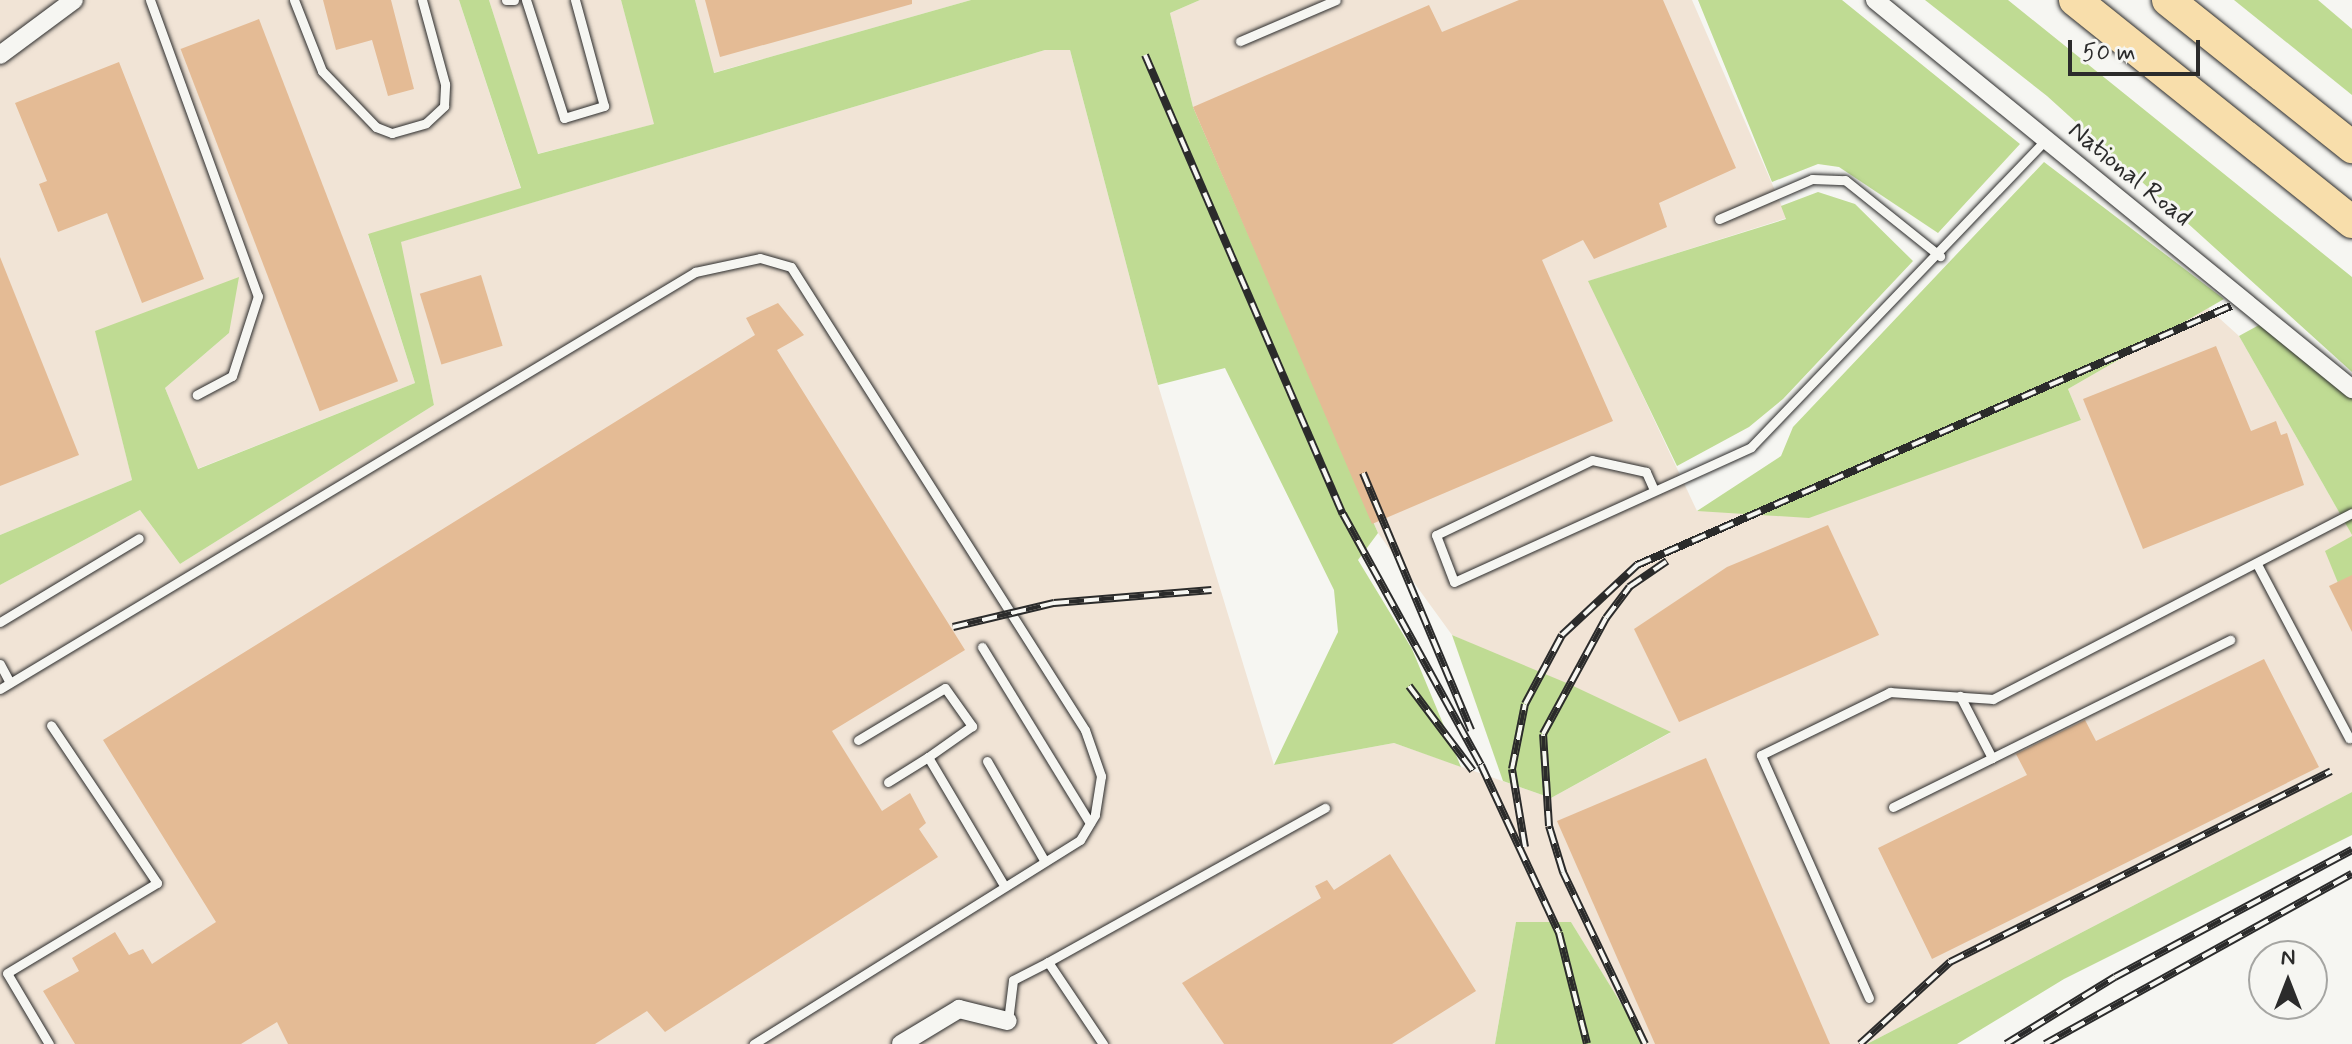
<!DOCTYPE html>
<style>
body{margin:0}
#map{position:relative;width:2352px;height:1044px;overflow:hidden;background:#f6f6f2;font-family:Mynerve,sans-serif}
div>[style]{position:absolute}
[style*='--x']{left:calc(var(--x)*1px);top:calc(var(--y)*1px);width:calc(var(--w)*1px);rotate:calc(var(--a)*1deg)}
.built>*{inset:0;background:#f1e4d6}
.green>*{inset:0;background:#bfdb93}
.building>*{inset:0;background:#e4bb95;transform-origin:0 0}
.roads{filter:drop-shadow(0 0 2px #2b2b2b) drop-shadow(0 0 2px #2b2b2b)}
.service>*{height:9px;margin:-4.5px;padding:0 4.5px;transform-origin:4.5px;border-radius:4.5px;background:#f6f6f2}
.minor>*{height:18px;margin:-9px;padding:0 9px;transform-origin:9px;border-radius:9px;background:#f6f6f2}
.motorway>*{height:32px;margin:-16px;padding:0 16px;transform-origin:16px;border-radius:16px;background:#f8deab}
.rail>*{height:8px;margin-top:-4px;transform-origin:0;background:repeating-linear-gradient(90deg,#f6f6f2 0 15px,#2b2b2b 0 30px);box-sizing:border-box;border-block:2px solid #2b2b2b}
span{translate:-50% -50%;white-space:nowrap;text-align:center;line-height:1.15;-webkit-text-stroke:6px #f6f6f2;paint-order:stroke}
.street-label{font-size:26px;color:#2b2b2b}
.north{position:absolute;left:2248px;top:940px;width:80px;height:80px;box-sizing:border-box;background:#f6f6f2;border:2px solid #a5a5a2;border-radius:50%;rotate:0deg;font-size:22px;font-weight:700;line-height:32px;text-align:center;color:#2b2b2b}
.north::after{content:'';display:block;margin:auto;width:28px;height:36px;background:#2b2b2b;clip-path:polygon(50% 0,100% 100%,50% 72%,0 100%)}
.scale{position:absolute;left:2068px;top:40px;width:132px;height:36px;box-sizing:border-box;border:4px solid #2b2b2b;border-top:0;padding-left:10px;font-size:24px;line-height:28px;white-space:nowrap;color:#2b2b2b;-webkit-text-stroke:6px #f6f6f2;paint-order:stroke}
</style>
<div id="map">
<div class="built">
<i style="clip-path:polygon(0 0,459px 0,521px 189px,368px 235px,415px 383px,197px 469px,165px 388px,229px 333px,96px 331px,132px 480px,0 535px)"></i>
<i style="clip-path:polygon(489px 0,621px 0,655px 124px,537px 154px)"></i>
<i style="clip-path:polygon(695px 0,971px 0,713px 73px)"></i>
<i style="clip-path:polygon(1200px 0,1692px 0,1787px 218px,1589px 281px,1697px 511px,2081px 420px,2068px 389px,2208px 308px,2239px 336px,2352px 535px,2352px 792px,1867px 1044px,1646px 1044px,1571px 922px,1516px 922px,1495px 1044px,0 1044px,0 585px,140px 510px,180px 564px,434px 405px,400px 242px,1045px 50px,1070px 50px,1158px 385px,1274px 765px,1394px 743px,1551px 798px,1670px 733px,1452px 635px,1378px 533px,1193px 107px,1170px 13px)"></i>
</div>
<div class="green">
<i style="clip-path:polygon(459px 0,489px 0,538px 154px,654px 124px,621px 0,695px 0,714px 73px,971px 0,1200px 0,1170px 13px,1193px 107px,1378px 533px,1358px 560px,1412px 649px,1461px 767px,1394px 743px,1274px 765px,1338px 632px,1334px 590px,1225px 368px,1158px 385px,1070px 50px,1045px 50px,401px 242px,434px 405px,180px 564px,140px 510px,0 585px,0 535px,132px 480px,95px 331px,239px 277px,229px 333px,165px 388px,198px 469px,415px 383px,368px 234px,521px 188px)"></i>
<i style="clip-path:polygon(1698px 0,1842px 0,2020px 144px,1938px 233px,1839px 167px,1818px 164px,1772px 182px)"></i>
<i style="clip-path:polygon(1925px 0,2008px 0,2352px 277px,2352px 372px,2047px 96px)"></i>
<i style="clip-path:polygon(2234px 0,2318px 0,2352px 29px,2352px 95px)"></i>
<i style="clip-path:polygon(2044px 162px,2224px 299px,2068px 389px,2081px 420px,1809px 518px,1697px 511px,1781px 456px,1793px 427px)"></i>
<i style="clip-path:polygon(1818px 192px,1855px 204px,1913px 261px,1783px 399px,1749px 427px,1677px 466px,1588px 281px,1786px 219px,1781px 206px)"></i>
<i style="clip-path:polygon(2259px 325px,2352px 395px,2352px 535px,2239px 336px)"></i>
<i style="clip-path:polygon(2352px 536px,2352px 576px,2338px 583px,2325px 551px)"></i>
<i style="clip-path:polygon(1452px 635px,1569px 684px,1671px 732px,1551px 798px,1503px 781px)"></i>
<i style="clip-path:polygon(2352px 792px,2352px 835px,2064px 979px,1957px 1044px,1867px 1044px)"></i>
<i style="clip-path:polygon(1516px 922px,1571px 922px,1646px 1044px,1495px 1044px)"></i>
</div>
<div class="building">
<i style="clip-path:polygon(323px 0,391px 0,414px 89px,388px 96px,372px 40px,336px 50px)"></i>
<i style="clip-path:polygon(705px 0,912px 0,912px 4px,720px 57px)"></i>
<i style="clip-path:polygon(1519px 0,1663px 0,1736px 168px,1659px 203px,1667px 227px,1594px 259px,1583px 240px,1542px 260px,1613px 421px,1372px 524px,1193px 107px,1429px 5px,1442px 32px)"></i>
<i style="left:259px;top:19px;width:388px;height:84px;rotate:69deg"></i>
<i style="clip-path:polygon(119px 62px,204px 279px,142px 303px,107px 213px,58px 232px,39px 184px,47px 181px,15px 103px)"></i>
<i style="clip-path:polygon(0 257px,79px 455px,0 486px)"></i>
<i style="left:481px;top:275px;width:74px;height:64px;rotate:73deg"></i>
<i style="clip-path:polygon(778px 303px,804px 335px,777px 350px,965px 650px,832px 731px,882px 811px,910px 793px,926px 823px,919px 829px,938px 857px,665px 1032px,647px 1011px,595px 1044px,288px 1044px,277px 1022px,241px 1044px,75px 1044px,43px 991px,79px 971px,72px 958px,115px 932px,129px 955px,143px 949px,152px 964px,216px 922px,103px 740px,755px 335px,746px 318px)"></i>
<i style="clip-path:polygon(2216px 346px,2251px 431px,2276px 421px,2281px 435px,2287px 433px,2304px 485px,2143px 549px,2083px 399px)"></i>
<i style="clip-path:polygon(1828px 525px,1879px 635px,1679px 722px,1634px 629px,1727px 567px)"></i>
<i style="clip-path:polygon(2352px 575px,2352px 632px,2329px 586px)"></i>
<i style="clip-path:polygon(2264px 659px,2319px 767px,1932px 959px,1878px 848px,2027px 775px,2016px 754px,2085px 720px,2096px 741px)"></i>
<i style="clip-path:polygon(1706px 758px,1830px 1044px,1655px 1044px,1557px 821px)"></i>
<i style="clip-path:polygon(1390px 854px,1476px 991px,1392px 1044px,1224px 1044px,1182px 983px,1321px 898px,1315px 886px,1327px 880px,1334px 890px)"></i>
</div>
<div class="roads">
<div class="service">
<i style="--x:150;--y:0;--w:315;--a:70"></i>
<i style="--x:258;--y:296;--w:84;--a:108"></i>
<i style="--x:232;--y:376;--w:40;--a:152"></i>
<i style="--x:294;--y:0;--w:76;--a:68.5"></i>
<i style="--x:322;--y:71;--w:78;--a:46"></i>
<i style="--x:376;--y:127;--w:17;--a:21"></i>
<i style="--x:392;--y:133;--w:35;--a:-16"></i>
<i style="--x:426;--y:123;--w:25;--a:-43"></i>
<i style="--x:444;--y:106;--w:22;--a:-87"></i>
<i style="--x:445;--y:84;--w:87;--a:-105.3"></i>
<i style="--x:506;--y:0;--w:8;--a:0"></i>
<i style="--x:526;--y:0;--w:124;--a:72.1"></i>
<i style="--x:564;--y:118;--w:42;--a:-16.7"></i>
<i style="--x:604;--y:106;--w:110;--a:-105.3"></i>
<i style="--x:1240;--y:41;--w:104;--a:-23.1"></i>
<i style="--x:1719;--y:219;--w:101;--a:-23.3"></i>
<i style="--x:1812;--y:179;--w:33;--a:2"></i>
<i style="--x:1845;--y:180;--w:122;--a:38.7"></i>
<i style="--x:1654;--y:490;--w:20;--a:-114"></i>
<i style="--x:1646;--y:472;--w:55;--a:-167.5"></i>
<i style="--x:1592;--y:460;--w:173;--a:154.3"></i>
<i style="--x:1436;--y:535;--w:50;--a:69"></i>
<i style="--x:1454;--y:582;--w:326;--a:-24.4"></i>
<i style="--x:1751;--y:447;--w:425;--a:-46.2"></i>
<i style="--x:2258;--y:566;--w:195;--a:62.1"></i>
<i style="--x:0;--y:622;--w:162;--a:-31.1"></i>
<i style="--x:982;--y:647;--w:206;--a:58.5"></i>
<i style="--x:0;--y:664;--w:21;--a:62"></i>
<i style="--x:0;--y:689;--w:811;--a:-30.96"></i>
<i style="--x:695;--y:272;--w:66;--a:-12.2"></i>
<i style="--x:760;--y:258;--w:32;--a:16"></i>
<i style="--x:791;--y:267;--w:548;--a:57.58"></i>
<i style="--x:1085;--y:730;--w:49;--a:70.8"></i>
<i style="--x:1101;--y:776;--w:39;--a:99"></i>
<i style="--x:1095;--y:815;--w:29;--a:121"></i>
<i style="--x:1080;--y:840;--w:385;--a:148"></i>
<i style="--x:858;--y:740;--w:101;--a:-30.9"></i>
<i style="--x:945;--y:688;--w:47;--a:54.6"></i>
<i style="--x:972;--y:726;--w:54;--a:144.8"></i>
<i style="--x:928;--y:757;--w:147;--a:59.4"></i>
<i style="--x:1992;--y:758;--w:266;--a:-26.4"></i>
<i style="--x:987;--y:761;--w:114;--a:60.1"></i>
<i style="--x:888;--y:782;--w:47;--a:-32"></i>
<i style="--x:1893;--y:807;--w:110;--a:-26.3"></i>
<i style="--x:1992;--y:758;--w:70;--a:-117.3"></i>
<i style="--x:1048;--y:962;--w:317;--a:-29.1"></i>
<i style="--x:1869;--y:998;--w:266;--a:-114"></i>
<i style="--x:1761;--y:755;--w:144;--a:-26"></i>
<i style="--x:1890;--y:692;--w:103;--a:3.9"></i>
<i style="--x:1993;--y:699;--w:404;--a:-27.4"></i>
<i style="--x:1008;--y:1021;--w:41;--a:-83"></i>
<i style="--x:1013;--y:980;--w:39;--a:-27"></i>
<i style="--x:1048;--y:962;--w:99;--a:56.1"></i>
<i style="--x:49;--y:1044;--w:82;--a:-120.6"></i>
<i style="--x:7;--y:973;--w:175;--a:-31"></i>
<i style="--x:157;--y:883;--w:190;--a:-123.9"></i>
</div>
<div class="minor">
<i style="--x:1875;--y:0;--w:616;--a:39.2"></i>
<i style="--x:0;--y:55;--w:92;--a:-36.6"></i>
<i style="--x:901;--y:1044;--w:68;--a:-31.1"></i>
<i style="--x:959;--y:1009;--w:50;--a:13.8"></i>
</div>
<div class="motorway">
<i style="--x:2075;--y:0;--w:355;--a:38.7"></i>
<i style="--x:2168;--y:0;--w:236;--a:38.6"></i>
</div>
</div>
<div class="rail">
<i style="--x:1145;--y:55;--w:500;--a:66.7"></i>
<i style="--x:1343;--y:514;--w:286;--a:61.2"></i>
<i style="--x:1481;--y:765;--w:185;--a:65.1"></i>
<i style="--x:1559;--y:933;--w:114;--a:75.8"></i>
<i style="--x:1363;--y:473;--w:279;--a:67.2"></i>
<i style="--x:953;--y:627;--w:104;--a:-13.4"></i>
<i style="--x:1054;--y:603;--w:158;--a:-4.7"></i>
<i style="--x:1409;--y:686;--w:106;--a:53"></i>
<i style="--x:1525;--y:847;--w:79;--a:-99.5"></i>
<i style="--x:1512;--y:769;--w:66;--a:-78.7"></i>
<i style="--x:1525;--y:704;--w:78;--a:-61.8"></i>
<i style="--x:1562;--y:635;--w:103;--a:-43"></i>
<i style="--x:1637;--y:565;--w:648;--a:-23.56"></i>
<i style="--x:1645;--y:1044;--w:191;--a:-115.5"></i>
<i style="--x:1563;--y:872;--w:48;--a:-106.9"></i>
<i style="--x:1549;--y:826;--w:92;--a:-93.7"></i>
<i style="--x:1543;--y:734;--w:132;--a:-61.5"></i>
<i style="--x:1606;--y:618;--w:39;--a:-53"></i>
<i style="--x:1629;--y:587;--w:46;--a:-34.4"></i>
<i style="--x:1860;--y:1044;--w:122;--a:-42.3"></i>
<i style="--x:1950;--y:962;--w:426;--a:-26.6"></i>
<i style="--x:2006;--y:1044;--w:128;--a:-31.6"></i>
<i style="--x:2115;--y:977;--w:269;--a:-28.2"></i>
<i style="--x:2045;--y:1044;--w:351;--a:-29"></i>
</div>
<div class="street-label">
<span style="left:2129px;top:175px;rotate:39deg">National Road</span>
</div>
<div class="north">N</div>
<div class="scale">50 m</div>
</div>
